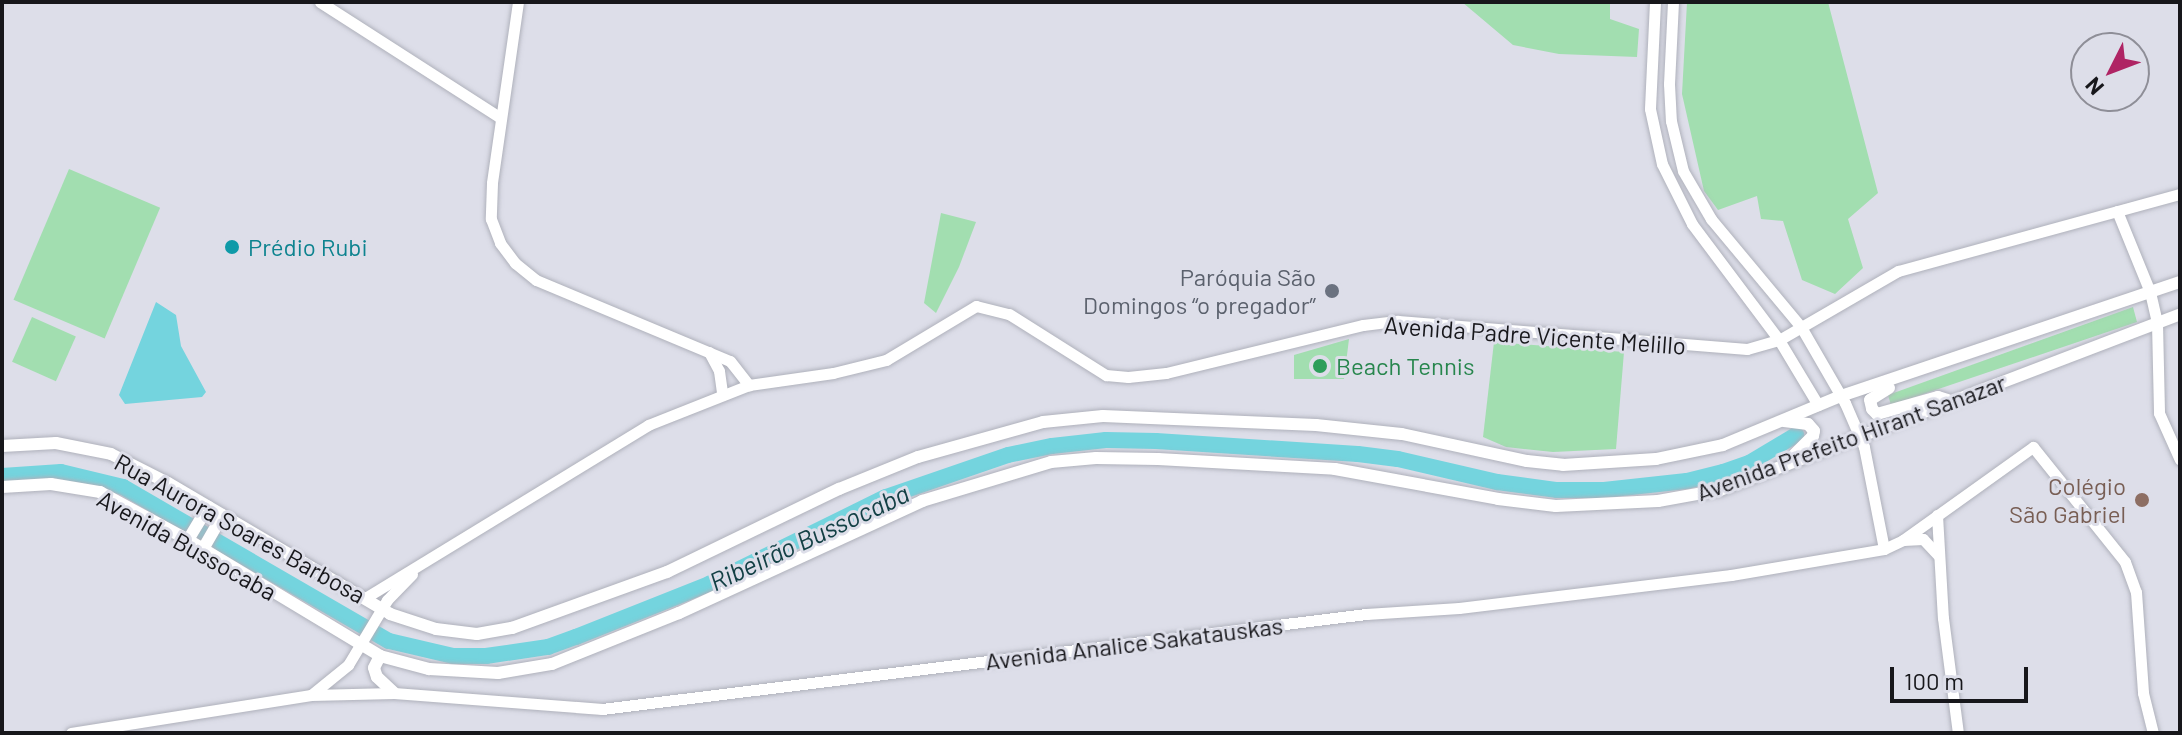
<!DOCTYPE html>
<meta charset="utf-8">
<style>
body{margin:0}
#map{position:relative;width:2182px;height:735px;overflow:hidden;background:#dddee9;font-family:Barlow,sans-serif}
div>[style]{position:absolute}
[style*='--x']{left:calc(var(--x)*1px);top:calc(var(--y)*1px);width:calc(var(--w)*1px);rotate:calc(var(--a)*1deg)}
.green>*{inset:0;background:#a2deb0;transform-origin:0 0}
.water>*{inset:0;background:#74d4de}
.river>*{height:16px;margin:-8px;padding:0 8px;transform-origin:8px;border-radius:8px;background:#74d4de}
.roads{filter:drop-shadow(0 0 2px #afb1bb) drop-shadow(0 0 2px #afb1bb)}
.secondary>*{height:11px;margin:-5.5px;padding:0 5.5px;transform-origin:5.5px;border-radius:5.5px;background:#fff}
.primary>*{height:12px;margin:-6px;padding:0 6px;transform-origin:6px;border-radius:6px;background:#fff}
.dots>*{width:22px;height:22px;translate:-50% -50%;box-sizing:border-box;border:4px solid #dddee9;border-radius:50%}
span{translate:-50% -50%;white-space:nowrap;text-align:center;line-height:1.15;-webkit-text-stroke:6px #dddee9;paint-order:stroke}
.culture-label{font-size:24px;color:#0d838f}
.left{translate:0 -50%;text-align:left}
.worship-label{font-size:24px;color:#5b616d}
.right{translate:-100% -50%;text-align:right}
.street-label{font-size:24px;color:#17171b}
.leisure-label{font-size:24px;color:#27864d}
.education-label{font-size:24px;color:#785e54}
.water-label{font-size:26px;color:#134045;font-style:italic}
.frame{position:absolute;inset:0;border:4px solid #17171b;pointer-events:none}
.north{position:absolute;left:2070px;top:32px;width:80px;height:80px;box-sizing:border-box;background:#dddee9;border:2px solid #8e8e97;border-radius:50%;rotate:228deg;font-size:22px;font-weight:700;line-height:32px;text-align:center;color:#17171b}
.north::after{content:'';display:block;margin:auto;width:28px;height:36px;background:#af2464;clip-path:polygon(50% 0,100% 100%,50% 72%,0 100%)}
.scale{position:absolute;left:1890px;top:667px;width:138px;height:36px;box-sizing:border-box;border:4px solid #17171b;border-top:0;padding-left:10px;font-size:24px;line-height:28px;white-space:nowrap;color:#17171b;-webkit-text-stroke:6px #dddee9;paint-order:stroke}
</style>
<div id="map">
<div class="green">
<i style="clip-path:polygon(1462px 2px,1610px 2px,1610px 19px,1639px 29px,1637px 57px,1559px 54px,1513px 45px)"></i>
<i style="clip-path:polygon(1687px 2px,1828px 2px,1878px 193px,1848px 219px,1863px 268px,1835px 294px,1802px 280px,1783px 221px,1761px 219px,1757px 196px,1718px 210px,1704px 191px,1682px 94px)"></i>
<i style="left:69px;top:169px;width:99px;height:142px;rotate:23deg"></i>
<i style="clip-path:polygon(941px 213px,976px 222px,959px 267px,936px 313px,924px 303px)"></i>
<i style="clip-path:polygon(2133px 307px,2137px 322px,1891px 405px,1888px 395px)"></i>
<i style="left:32px;top:317px;width:48px;height:49px;rotate:24deg"></i>
<i style="clip-path:polygon(1349px 339px,1344px 379px,1294px 379px,1294px 355px)"></i>
<i style="clip-path:polygon(1494px 342px,1624px 352px,1616px 449px,1553px 452px,1506px 447px,1483px 437px)"></i>
</div>
<div class="water">
<i style="clip-path:polygon(156px 302px,176px 315px,181px 346px,206px 392px,202px 397px,125px 404px,119px 395px)"></i>
</div>
<div class="river">
<i style="--x:2;--y:476;--w:59;--a:-3.9"></i>
<i style="--x:61;--y:472;--w:64;--a:13.6"></i>
<i style="--x:123;--y:487;--w:307;--a:30.1"></i>
<i style="--x:389;--y:641;--w:66;--a:13.2"></i>
<i style="--x:453;--y:656;--w:33;--a:0"></i>
<i style="--x:486;--y:656;--w:63;--a:-8.3"></i>
<i style="--x:548;--y:647;--w:30;--a:-20"></i>
<i style="--x:576;--y:637;--w:143;--a:-21.7"></i>
<i style="--x:709;--y:584;--w:197;--a:-26.2"></i>
<i style="--x:886;--y:497;--w:129;--a:-19"></i>
<i style="--x:1008;--y:455;--w:45;--a:-11.6"></i>
<i style="--x:1052;--y:446;--w:54;--a:-6.3"></i>
<i style="--x:1106;--y:440;--w:50;--a:1.1"></i>
<i style="--x:1156;--y:441;--w:202;--a:3.7"></i>
<i style="--x:1358;--y:454;--w:40;--a:7.1"></i>
<i style="--x:1398;--y:459;--w:102;--a:13.1"></i>
<i style="--x:1497;--y:482;--w:61;--a:7.6"></i>
<i style="--x:1557;--y:490;--w:47;--a:0"></i>
<i style="--x:1604;--y:490;--w:83;--a:-6.2"></i>
<i style="--x:1687;--y:481;--w:37;--a:-14"></i>
<i style="--x:1723;--y:472;--w:28;--a:-19"></i>
<i style="--x:1749;--y:463;--w:55;--a:-30.8"></i>
</div>
<div class="roads">
<div class="secondary">
<i style="--x:320;--y:2;--w:215;--a:32.7"></i>
<i style="--x:518;--y:2;--w:183;--a:98.2"></i>
<i style="--x:492;--y:183;--w:36;--a:92"></i>
<i style="--x:491;--y:219;--w:26;--a:69"></i>
<i style="--x:500;--y:243;--w:25;--a:53"></i>
<i style="--x:515;--y:263;--w:27;--a:39"></i>
<i style="--x:536;--y:280;--w:210;--a:22.7"></i>
<i style="--x:730;--y:361;--w:31;--a:52"></i>
<i style="--x:1655;--y:2;--w:107;--a:92.7"></i>
<i style="--x:1650;--y:109;--w:56;--a:77.7"></i>
<i style="--x:1662;--y:164;--w:67;--a:63.4"></i>
<i style="--x:1692;--y:224;--w:145;--a:53.1"></i>
<i style="--x:1779;--y:340;--w:76;--a:59"></i>
<i style="--x:1673;--y:2;--w:82;--a:92.8"></i>
<i style="--x:1669;--y:84;--w:37;--a:87"></i>
<i style="--x:1671;--y:121;--w:51;--a:76.5"></i>
<i style="--x:1683;--y:171;--w:56;--a:59.7"></i>
<i style="--x:1711;--y:219;--w:141;--a:50.2"></i>
<i style="--x:1801;--y:327;--w:88;--a:59.9"></i>
<i style="--x:1845;--y:403;--w:48;--a:66.6"></i>
<i style="--x:1864;--y:447;--w:104;--a:78.9"></i>
<i style="--x:2117;--y:211;--w:87;--a:67.8"></i>
<i style="--x:2150;--y:292;--w:32;--a:77"></i>
<i style="--x:2157;--y:323;--w:90;--a:88.7"></i>
<i style="--x:2159;--y:413;--w:51;--a:65.9"></i>
<i style="--x:709;--y:352;--w:21;--a:62"></i>
<i style="--x:719;--y:371;--w:22;--a:82"></i>
<i style="--x:1937;--y:515;--w:103;--a:86.7"></i>
<i style="--x:1943;--y:618;--w:116;--a:82.6"></i>
<i style="--x:1903;--y:540;--w:20;--a:-3"></i>
<i style="--x:1923;--y:539;--w:22;--a:47"></i>
<i style="--x:365;--y:598;--w:332;--a:-31.4"></i>
<i style="--x:648;--y:425;--w:109;--a:-21.6"></i>
<i style="--x:749;--y:385;--w:85;--a:-8.1"></i>
<i style="--x:833;--y:373;--w:55;--a:-13.8"></i>
<i style="--x:886;--y:360;--w:105;--a:-31"></i>
<i style="--x:976;--y:306;--w:34;--a:14"></i>
<i style="--x:1009;--y:314;--w:115;--a:32.2"></i>
<i style="--x:1106;--y:375;--w:22;--a:5"></i>
<i style="--x:1128;--y:377;--w:38;--a:-6"></i>
<i style="--x:1166;--y:373;--w:203;--a:-13.7"></i>
<i style="--x:1363;--y:325;--w:35;--a:-7"></i>
<i style="--x:1398;--y:321;--w:350;--a:4.6"></i>
<i style="--x:1747;--y:349;--w:33;--a:-16"></i>
<i style="--x:1779;--y:340;--w:138;--a:-30.1"></i>
<i style="--x:1898;--y:271;--w:292;--a:-15.3"></i>
<i style="--x:311;--y:695;--w:83;--a:-1.4"></i>
<i style="--x:394;--y:693;--w:209;--a:4.4"></i>
<i style="--x:602;--y:709;--w:770;--a:-7.09"></i>
<i style="--x:1366;--y:614;--w:93;--a:-3.7"></i>
<i style="--x:1459;--y:608;--w:274;--a:-6.9"></i>
<i style="--x:1731;--y:575;--w:155;--a:-9.6"></i>
<i style="--x:1884;--y:549;--w:21;--a:-25"></i>
<i style="--x:1903;--y:540;--w:160;--a:-35.6"></i>
<i style="--x:2033;--y:447;--w:147;--a:51.3"></i>
<i style="--x:2125;--y:562;--w:32;--a:70"></i>
<i style="--x:2136;--y:592;--w:101;--a:86"></i>
<i style="--x:2143;--y:693;--w:41;--a:76"></i>
<i style="--x:71;--y:733;--w:243;--a:-9"></i>
<i style="--x:311;--y:695;--w:48;--a:-39"></i>
<i style="--x:348;--y:665;--w:76;--a:-59"></i>
<i style="--x:387;--y:600;--w:36;--a:-46"></i>
</div>
<div class="primary">
<i style="--x:1889;--y:388;--w:22;--a:148"></i>
<i style="--x:1870;--y:400;--w:9;--a:77"></i>
<i style="--x:1872;--y:409;--w:7;--a:45"></i>
<i style="--x:1877;--y:414;--w:63;--a:-15.6"></i>
<i style="--x:1938;--y:397;--w:10;--a:17"></i>
<i style="--x:1784;--y:421;--w:24;--a:7"></i>
<i style="--x:1808;--y:424;--w:9;--a:49"></i>
<i style="--x:1814;--y:431;--w:5;--a:101"></i>
<i style="--x:1813;--y:436;--w:27;--a:135"></i>
<i style="--x:2;--y:446;--w:54;--a:-3.2"></i>
<i style="--x:56;--y:443;--w:56;--a:11.3"></i>
<i style="--x:111;--y:454;--w:64;--a:27"></i>
<i style="--x:168;--y:483;--w:258;--a:30.5"></i>
<i style="--x:390;--y:614;--w:48;--a:18.1"></i>
<i style="--x:436;--y:629;--w:41;--a:7"></i>
<i style="--x:477;--y:634;--w:36;--a:-10"></i>
<i style="--x:512;--y:628;--w:165;--a:-19.9"></i>
<i style="--x:667;--y:572;--w:191;--a:-25.8"></i>
<i style="--x:839;--y:489;--w:85;--a:-22.1"></i>
<i style="--x:918;--y:457;--w:130;--a:-15.6"></i>
<i style="--x:1043;--y:422;--w:60;--a:-5.7"></i>
<i style="--x:1103;--y:416;--w:213;--a:2.4"></i>
<i style="--x:1316;--y:425;--w:86;--a:6"></i>
<i style="--x:1402;--y:434;--w:128;--a:12.2"></i>
<i style="--x:1527;--y:461;--w:36;--a:6"></i>
<i style="--x:1563;--y:465;--w:93;--a:-3.7"></i>
<i style="--x:1656;--y:459;--w:68;--a:-11.8"></i>
<i style="--x:1723;--y:445;--w:128;--a:-22.6"></i>
<i style="--x:1841;--y:396;--w:358;--a:-18.6"></i>
<i style="--x:2;--y:487;--w:49;--a:-3.5"></i>
<i style="--x:51;--y:484;--w:50;--a:9.3"></i>
<i style="--x:100;--y:492;--w:100;--a:28.6"></i>
<i style="--x:188;--y:540;--w:224;--a:31.1"></i>
<i style="--x:380;--y:656;--w:51;--a:14.9"></i>
<i style="--x:429;--y:669;--w:69;--a:3.3"></i>
<i style="--x:498;--y:673;--w:55;--a:-9.5"></i>
<i style="--x:552;--y:664;--w:137;--a:-21.9"></i>
<i style="--x:679;--y:613;--w:268;--a:-24.7"></i>
<i style="--x:922;--y:501;--w:135;--a:-16.8"></i>
<i style="--x:1051;--y:462;--w:45;--a:-5.1"></i>
<i style="--x:1096;--y:458;--w:62;--a:0.9"></i>
<i style="--x:1158;--y:459;--w:177;--a:3.2"></i>
<i style="--x:1335;--y:469;--w:166;--a:10.4"></i>
<i style="--x:1498;--y:499;--w:58;--a:6.9"></i>
<i style="--x:1556;--y:506;--w:102;--a:-2.8"></i>
<i style="--x:1658;--y:501;--w:63;--a:-10.1"></i>
<i style="--x:1720;--y:490;--w:493;--a:-20.9"></i>
<i style="--x:188;--y:540;--w:39;--a:-59"></i>
<i style="--x:203;--y:549;--w:39;--a:-60"></i>
<i style="--x:380;--y:656;--w:13;--a:117"></i>
<i style="--x:374;--y:668;--w:9;--a:72"></i>
<i style="--x:377;--y:677;--w:23;--a:43"></i>
</div>
</div>
<div class="dots">
<i style="left:232px;top:247px;background:#0f9aa8"></i>
<i style="left:1332px;top:291px;background:#6b7280"></i>
<i style="left:1320px;top:366px;background:#2e9e5b"></i>
<i style="left:2142px;top:500px;background:#8d6e63"></i>
</div>
<div class="culture-label">
<span class="left" style="left:248px;top:247px">Prédio Rubi</span>
</div>
<div class="worship-label">
<span class="right" style="left:1316px;top:291px">Paróquia São<br>Domingos “o pregador”</span>
</div>
<div class="street-label">
<span style="left:1535px;top:335px;rotate:4deg">Avenida Padre Vicente Melillo</span>
<span style="left:1851px;top:437px;rotate:-20deg">Avenida Prefeito Hirant Sanazar</span>
<span style="left:240px;top:528px;rotate:29deg">Rua Aurora Soares Barbosa</span>
<span style="left:187px;top:545px;rotate:29deg">Avenida Bussocaba</span>
<span style="left:1134px;top:643px;rotate:-7deg">Avenida Analice Sakatauskas</span>
</div>
<div class="leisure-label">
<span class="left" style="left:1336px;top:366px">Beach Tennis</span>
</div>
<div class="education-label">
<span class="right" style="left:2126px;top:500px">Colégio<br>São Gabriel</span>
</div>
<div class="water-label">
<span style="left:809px;top:537px;rotate:-25deg">Ribeirão Bussocaba</span>
</div>
<div class="frame"></div>
<div class="north">N</div>
<div class="scale">100 m</div>
</div>
